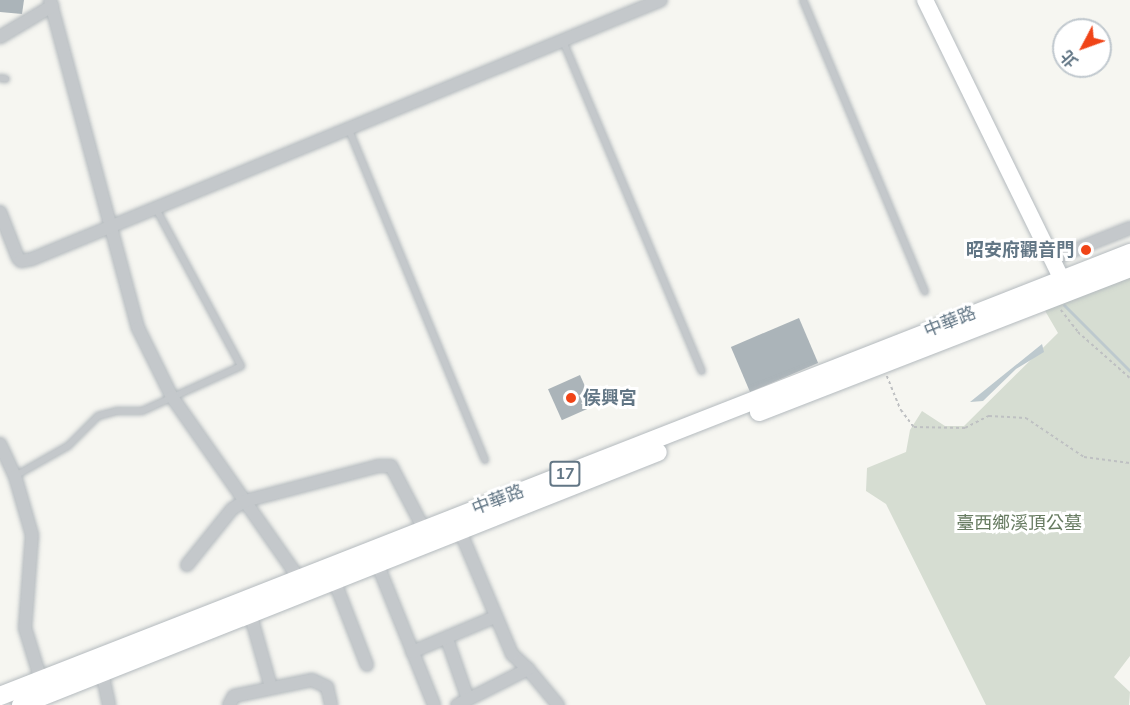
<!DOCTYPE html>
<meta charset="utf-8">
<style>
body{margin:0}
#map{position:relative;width:1130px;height:705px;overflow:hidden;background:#f6f6f1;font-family:"Nunito Sans","Noto Sans TC",sans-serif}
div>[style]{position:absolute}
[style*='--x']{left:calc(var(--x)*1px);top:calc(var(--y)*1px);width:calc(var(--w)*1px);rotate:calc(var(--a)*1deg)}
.green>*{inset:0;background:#d6ddd2}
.water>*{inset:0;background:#bdc9ce}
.stream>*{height:3px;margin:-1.5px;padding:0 1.5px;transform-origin:1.5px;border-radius:1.5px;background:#bdc9ce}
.building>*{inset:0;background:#abb4b9;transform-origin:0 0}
.path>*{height:1.5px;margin-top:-0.75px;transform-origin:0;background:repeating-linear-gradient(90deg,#bec0c2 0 3px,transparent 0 6px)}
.roads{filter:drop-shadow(0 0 2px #b4babe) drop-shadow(0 0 2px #b4babe)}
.lane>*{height:6px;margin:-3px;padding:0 3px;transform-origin:3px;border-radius:3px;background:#c4c8cb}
.street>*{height:12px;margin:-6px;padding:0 6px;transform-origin:6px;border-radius:6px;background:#c4c8cb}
.secondary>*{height:16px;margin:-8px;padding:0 8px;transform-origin:8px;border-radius:8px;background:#fff}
.primary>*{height:18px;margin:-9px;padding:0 9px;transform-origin:9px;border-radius:9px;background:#fff}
.dots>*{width:16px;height:16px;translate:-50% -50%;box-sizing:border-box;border:3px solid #fff;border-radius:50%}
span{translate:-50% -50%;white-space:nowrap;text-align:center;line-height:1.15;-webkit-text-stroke:6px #fff;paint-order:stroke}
.shield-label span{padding:2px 4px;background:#fff;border:2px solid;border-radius:4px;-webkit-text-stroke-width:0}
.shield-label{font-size:16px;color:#627685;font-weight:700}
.poi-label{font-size:18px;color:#627685;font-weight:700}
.right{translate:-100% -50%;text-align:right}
.left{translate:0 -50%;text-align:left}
.street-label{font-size:18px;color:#627685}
.park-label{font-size:18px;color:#677b61}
.north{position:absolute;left:1052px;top:18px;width:60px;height:60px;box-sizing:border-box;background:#fff;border:2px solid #c0c8ce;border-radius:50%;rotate:229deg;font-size:16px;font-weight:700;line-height:24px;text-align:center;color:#627685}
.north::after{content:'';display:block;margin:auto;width:21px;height:27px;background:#f04417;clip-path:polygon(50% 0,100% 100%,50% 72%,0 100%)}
</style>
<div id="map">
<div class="green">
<i style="clip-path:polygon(1130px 275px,1130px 656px,1114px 677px,1130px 692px,1129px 705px,986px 705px,886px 504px,866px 491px,867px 468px,906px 452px,910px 430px,922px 411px,945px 426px,964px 426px,1058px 333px,1044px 309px)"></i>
</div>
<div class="water">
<i style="clip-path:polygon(1042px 344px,1044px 352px,1016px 369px,983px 401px,970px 402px)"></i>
</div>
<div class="stream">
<i style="--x:1064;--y:305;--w:93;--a:45"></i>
</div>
<div class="building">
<i style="clip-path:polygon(0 0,24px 0,22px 14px,0 12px)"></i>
<i style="left:799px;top:318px;width:49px;height:74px;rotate:67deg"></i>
<i style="left:580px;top:375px;width:34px;height:35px;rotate:66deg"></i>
</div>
<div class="path">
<i style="--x:1061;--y:310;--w:28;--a:52"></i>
<i style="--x:1078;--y:332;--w:69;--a:41.5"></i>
<i style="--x:887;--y:376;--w:37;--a:68"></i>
<i style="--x:901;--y:410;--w:21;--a:53"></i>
<i style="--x:914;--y:427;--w:51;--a:1.1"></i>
<i style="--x:965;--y:428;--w:27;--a:-27"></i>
<i style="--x:989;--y:416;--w:37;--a:3"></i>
<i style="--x:1026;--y:418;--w:70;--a:33.9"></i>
<i style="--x:1084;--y:457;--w:46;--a:7.4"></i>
</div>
<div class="roads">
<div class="lane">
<i style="--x:803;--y:0;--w:316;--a:67.3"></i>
<i style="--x:563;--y:41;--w:358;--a:67.2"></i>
<i style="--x:0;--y:78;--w:6;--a:9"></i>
<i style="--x:349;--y:130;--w:357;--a:67.6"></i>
<i style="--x:15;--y:476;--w:61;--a:-29.5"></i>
<i style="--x:68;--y:446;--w:42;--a:-45"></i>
<i style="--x:98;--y:416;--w:20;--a:-15"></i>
<i style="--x:117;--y:411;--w:25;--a:0"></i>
<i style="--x:142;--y:411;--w:109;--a:-24.4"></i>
<i style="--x:241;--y:366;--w:179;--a:-118.4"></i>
</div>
<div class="street">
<i style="--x:50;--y:0;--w:340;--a:75"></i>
<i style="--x:138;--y:328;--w:77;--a:63.8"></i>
<i style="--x:172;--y:397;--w:227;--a:55"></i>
<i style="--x:0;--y:37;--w:61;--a:-30.8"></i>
<i style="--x:0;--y:212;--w:49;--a:68.6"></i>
<i style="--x:18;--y:258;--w:4;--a:45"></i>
<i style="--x:21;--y:261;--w:11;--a:-10"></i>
<i style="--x:32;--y:259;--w:680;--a:-22.38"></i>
<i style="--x:1052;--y:259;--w:84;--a:-21.7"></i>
<i style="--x:0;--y:444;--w:35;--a:65"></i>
<i style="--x:15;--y:476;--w:61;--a:73.9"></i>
<i style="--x:32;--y:535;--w:93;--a:94.3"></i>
<i style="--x:25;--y:628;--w:54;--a:72.9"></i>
<i style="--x:377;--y:563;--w:153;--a:68.1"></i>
<i style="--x:187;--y:565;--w:72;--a:-51.2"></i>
<i style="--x:232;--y:509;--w:15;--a:-32"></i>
<i style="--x:245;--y:501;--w:138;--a:-14.7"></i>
<i style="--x:378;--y:466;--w:13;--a:0"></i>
<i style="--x:391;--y:466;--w:71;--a:62.4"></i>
<i style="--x:334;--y:580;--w:91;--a:68.8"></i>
<i style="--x:250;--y:613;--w:77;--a:74.2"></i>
<i style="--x:447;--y:639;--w:64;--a:70.7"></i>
<i style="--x:412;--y:652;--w:90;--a:-22.9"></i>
<i style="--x:528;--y:669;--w:47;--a:50.2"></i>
<i style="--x:102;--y:672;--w:34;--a:78"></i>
<i style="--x:229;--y:705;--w:10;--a:-61"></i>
<i style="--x:234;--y:696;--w:80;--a:-11.6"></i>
<i style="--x:312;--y:680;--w:17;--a:25"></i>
<i style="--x:327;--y:687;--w:18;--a:77"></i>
<i style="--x:457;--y:705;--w:80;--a:-26.9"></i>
<i style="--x:528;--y:669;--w:22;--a:-137"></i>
<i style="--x:512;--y:654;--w:134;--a:-112.9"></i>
</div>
<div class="secondary">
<i style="--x:925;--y:0;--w:323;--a:63.9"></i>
</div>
<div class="primary">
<i style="--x:759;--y:412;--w:398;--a:-21.2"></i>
<i style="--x:0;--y:696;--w:1214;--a:-21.41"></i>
<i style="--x:21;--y:705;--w:685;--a:-21.66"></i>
</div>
</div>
<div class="dots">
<i style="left:1086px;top:250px;background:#f04417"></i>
<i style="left:571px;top:398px;background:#f04417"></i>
</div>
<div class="shield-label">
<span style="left:565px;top:474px">17</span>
</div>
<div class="poi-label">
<span class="right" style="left:1074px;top:250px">昭安府觀音門</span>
<span class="left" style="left:583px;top:398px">侯興宮</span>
</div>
<div class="street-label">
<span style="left:950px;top:322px;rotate:-22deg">中華路</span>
<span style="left:498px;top:500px;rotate:-21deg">中華路</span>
</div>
<div class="park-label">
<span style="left:1019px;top:523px">臺西鄉溪頂公墓</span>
</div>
<div class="north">北</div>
</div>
